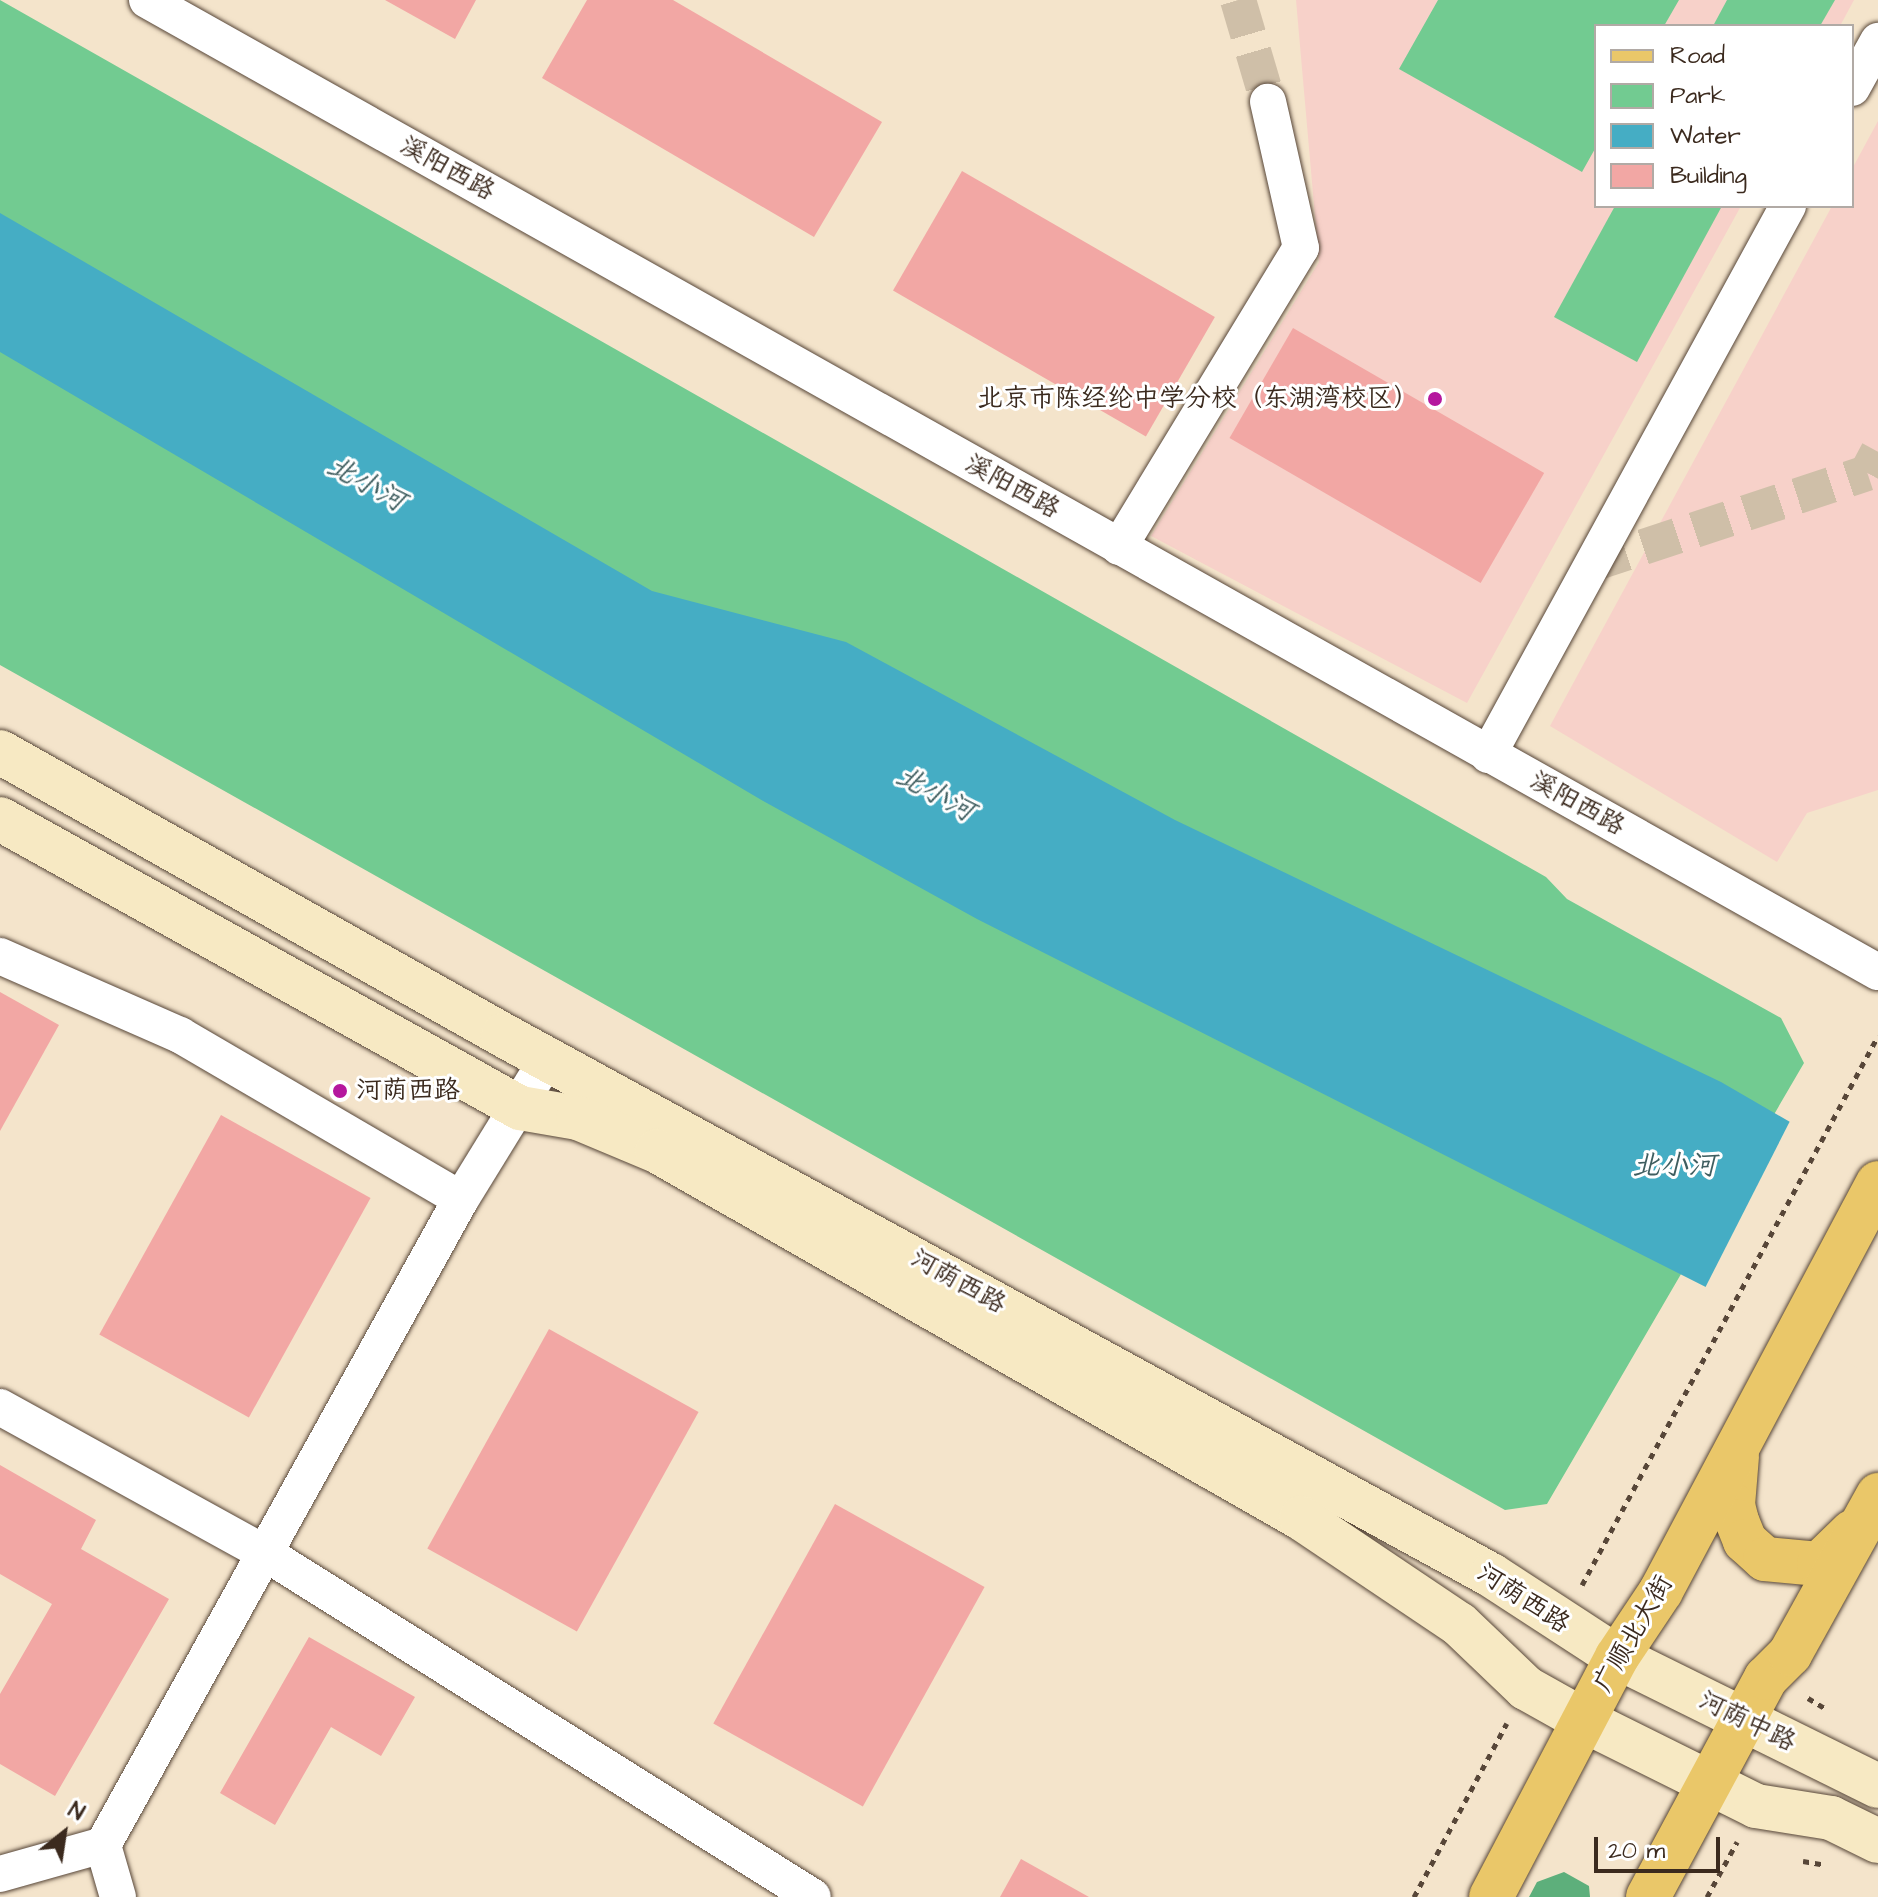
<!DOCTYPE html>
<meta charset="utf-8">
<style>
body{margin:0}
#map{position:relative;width:1878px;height:1897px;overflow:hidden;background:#f4e4cb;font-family:"Architects Daughter","LXGW WenKai TC",sans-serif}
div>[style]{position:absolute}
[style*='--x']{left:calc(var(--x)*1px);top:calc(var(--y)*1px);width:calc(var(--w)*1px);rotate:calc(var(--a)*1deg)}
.built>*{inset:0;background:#f7d1c9}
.green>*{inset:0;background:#72cb91}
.forest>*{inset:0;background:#5daf7b}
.water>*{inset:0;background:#45adc4}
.pier>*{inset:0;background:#f4e4cb}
.building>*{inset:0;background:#f2a7a4;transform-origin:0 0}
.street-tunnel>*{height:36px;margin-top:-18px;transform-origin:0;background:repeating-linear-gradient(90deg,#cfbfa8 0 36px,transparent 0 54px)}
.path>*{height:5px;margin-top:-2.5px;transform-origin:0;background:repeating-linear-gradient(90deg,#574638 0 6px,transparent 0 12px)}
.roads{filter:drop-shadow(0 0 2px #574638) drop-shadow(0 0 2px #574638)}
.street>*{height:36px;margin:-18px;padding:0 18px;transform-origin:18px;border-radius:18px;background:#fff}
.secondary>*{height:44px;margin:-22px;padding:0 22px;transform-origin:22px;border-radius:22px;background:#f7e9c3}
.primary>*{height:44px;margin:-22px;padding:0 22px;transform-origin:22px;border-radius:22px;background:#eac769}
.dots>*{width:22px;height:22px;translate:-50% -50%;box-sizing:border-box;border:4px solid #fff;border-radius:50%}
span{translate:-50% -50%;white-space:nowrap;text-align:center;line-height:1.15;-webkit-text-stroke:6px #fff;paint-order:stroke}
.street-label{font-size:26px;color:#3b2a1e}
.poi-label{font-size:26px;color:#3b2a1e}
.right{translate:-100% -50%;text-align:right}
.left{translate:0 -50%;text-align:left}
.water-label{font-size:28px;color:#3f5e60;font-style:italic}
.legend{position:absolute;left:1594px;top:24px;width:260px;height:184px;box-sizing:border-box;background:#fff;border:2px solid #b1aaa5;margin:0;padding:10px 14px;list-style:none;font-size:24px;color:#3b2a1e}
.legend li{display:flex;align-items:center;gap:16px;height:40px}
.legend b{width:40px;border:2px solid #b1aaa5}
.north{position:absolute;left:24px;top:1793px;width:80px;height:80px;-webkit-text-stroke:6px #fff;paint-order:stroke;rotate:30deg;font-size:22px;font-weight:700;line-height:32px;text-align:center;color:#3b2a1e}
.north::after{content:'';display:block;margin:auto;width:28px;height:36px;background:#3b2a1e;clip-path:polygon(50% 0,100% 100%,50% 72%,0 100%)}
.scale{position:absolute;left:1594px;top:1837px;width:126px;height:36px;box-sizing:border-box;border:4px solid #3b2a1e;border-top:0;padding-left:10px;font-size:24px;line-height:28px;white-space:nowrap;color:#3b2a1e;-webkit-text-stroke:6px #fff;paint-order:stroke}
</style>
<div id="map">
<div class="built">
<i style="clip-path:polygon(1296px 0,1854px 0,1840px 26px,1596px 26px,1596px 206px,1741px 206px,1467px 703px,1151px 536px,1319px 262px)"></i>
<i style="clip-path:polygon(1878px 121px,1878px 790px,1807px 813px,1777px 862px,1550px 726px,1832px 206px,1852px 206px,1852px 169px)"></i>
</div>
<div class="green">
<i style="clip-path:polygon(0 0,1546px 877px,1567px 899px,1781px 1018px,1804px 1063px,1547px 1504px,1505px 1510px,0 665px)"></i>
<i style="clip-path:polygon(1438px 0,1679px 0,1664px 26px,1596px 26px,1596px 147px,1582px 172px,1399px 69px)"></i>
<i style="clip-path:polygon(1727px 0,1835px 0,1820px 26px,1713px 26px)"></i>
<i style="clip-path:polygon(1615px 206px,1722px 206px,1637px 362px,1554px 317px)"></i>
</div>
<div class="forest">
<i style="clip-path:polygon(1564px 1872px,1589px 1886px,1590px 1897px,1529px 1897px,1537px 1882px)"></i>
</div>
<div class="water">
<i style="clip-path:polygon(0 213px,652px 591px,846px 642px,1175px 820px,1721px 1082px,1878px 1173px,1878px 1374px,977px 919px,765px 802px,0 352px)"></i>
</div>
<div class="pier">
<i style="clip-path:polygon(1790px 1121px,1878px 1168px,1878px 1378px,1703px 1292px)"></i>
</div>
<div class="building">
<i style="clip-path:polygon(385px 0,476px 0,455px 39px)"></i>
<i style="clip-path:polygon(587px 0,673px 0,882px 122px,814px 237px,542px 78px)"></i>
<i style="left:962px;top:171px;width:292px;height:138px;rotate:30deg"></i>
<i style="left:1293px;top:328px;width:290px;height:127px;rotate:30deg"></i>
<i style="clip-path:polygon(0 992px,59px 1025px,0 1131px)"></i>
<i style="left:221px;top:1115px;width:171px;height:251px;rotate:29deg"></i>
<i style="left:549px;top:1329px;width:171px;height:251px;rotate:29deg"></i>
<i style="clip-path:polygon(0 1465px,96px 1520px,81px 1549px,169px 1599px,55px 1796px,0 1764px,0 1694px,52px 1604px,0 1574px)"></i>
<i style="left:835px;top:1504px;width:171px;height:251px;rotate:29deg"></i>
<i style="clip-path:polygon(309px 1637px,415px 1697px,381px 1756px,331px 1727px,275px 1825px,220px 1793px)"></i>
<i style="clip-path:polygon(1021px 1859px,1089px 1897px,1000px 1897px)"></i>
</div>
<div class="street-tunnel">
<i style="--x:1238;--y:0;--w:106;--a:73.6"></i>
<i style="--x:1592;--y:564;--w:290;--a:-18.3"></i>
<i style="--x:1867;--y:473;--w:24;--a:-62"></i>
</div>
<div class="path">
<i style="--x:1582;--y:1585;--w:624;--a:-61.67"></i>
<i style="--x:1808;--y:1698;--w:21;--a:31"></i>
<i style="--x:1803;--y:1861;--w:22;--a:10"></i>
<i style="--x:1414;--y:1897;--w:197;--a:-61.9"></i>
<i style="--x:1707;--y:1897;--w:63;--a:-61.4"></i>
</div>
<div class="roads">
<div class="street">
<i style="--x:147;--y:0;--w:1985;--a:29.32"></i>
<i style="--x:1852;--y:88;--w:54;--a:-61"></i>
<i style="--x:1119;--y:547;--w:350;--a:-58.7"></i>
<i style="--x:1301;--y:248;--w:150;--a:-102.7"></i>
<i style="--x:1488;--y:755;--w:626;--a:-61.35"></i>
<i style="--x:0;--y:956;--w:197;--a:23.7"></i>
<i style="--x:180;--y:1035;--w:325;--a:30.3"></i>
<i style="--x:0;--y:1407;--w:306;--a:28.9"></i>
<i style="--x:268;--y:1555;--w:643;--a:32.11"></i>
<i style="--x:0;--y:1874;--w:107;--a:-15.7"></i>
<i style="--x:118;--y:1897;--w:54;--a:-106.1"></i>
<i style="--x:103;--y:1845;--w:739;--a:-61.01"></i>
<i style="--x:461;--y:1199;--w:168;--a:-58.4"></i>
</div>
<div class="secondary">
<i style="--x:0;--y:752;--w:577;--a:29.36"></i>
<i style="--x:503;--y:1035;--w:1126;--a:28.66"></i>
<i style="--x:1491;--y:1575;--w:150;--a:33.1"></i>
<i style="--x:1617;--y:1657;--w:291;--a:26.3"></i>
<i style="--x:0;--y:819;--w:595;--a:29.06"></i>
<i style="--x:520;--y:1108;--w:59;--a:9.8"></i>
<i style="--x:578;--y:1118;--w:86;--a:22.7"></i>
<i style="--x:657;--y:1151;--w:741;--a:29.68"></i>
<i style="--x:1301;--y:1518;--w:190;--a:33.9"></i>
<i style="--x:1459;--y:1624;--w:93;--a:43.7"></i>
<i style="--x:1526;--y:1688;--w:68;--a:29.2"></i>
<i style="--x:1585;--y:1721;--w:191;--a:26.4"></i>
<i style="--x:1756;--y:1806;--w:76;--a:9.1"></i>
<i style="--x:1831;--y:1818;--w:52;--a:26.1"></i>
</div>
<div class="primary">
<i style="--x:1737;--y:1456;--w:49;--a:94.7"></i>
<i style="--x:1733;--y:1505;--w:16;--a:76"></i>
<i style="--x:1737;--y:1521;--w:22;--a:68"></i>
<i style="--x:1745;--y:1541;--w:27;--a:42"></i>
<i style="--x:1765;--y:1559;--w:54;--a:5.3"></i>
<i style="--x:1819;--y:1564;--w:46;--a:-44.1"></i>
<i style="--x:1491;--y:1897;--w:271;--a:-62.3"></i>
<i style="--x:1617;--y:1657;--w:79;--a:-56.3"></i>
<i style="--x:1661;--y:1591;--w:462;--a:-62"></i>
<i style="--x:1648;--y:1897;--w:249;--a:-61.7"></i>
<i style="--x:1766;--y:1678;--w:34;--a:-45"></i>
<i style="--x:1790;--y:1654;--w:182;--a:-61"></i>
</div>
</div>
<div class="dots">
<i style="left:1435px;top:399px;background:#b5179e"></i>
<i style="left:340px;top:1091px;background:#b5179e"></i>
</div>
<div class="street-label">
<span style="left:447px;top:169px;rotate:29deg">溪阳西路</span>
<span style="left:1012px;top:487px;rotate:29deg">溪阳西路</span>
<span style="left:1577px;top:804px;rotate:29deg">溪阳西路</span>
<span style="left:958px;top:1282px;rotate:29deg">河荫西路</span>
<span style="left:1523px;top:1599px;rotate:33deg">河荫西路</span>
<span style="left:1634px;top:1634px;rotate:-60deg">广顺北大街</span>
<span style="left:1747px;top:1722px;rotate:26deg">河荫中路</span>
</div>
<div class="poi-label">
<span class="right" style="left:1419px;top:399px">北京市陈经纶中学分校（东湖湾校区）</span>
<span class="left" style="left:356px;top:1091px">河荫西路</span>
</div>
<div class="water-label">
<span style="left:366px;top:484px;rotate:29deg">北小河</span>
<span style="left:935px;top:794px;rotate:29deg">北小河</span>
<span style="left:1674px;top:1166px">北小河</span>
</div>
<ul class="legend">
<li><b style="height:10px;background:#eac769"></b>Road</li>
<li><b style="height:22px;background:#72cb91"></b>Park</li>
<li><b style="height:22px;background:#45adc4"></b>Water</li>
<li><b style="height:22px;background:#f2a7a4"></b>Building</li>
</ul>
<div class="north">N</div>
<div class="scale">20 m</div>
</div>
